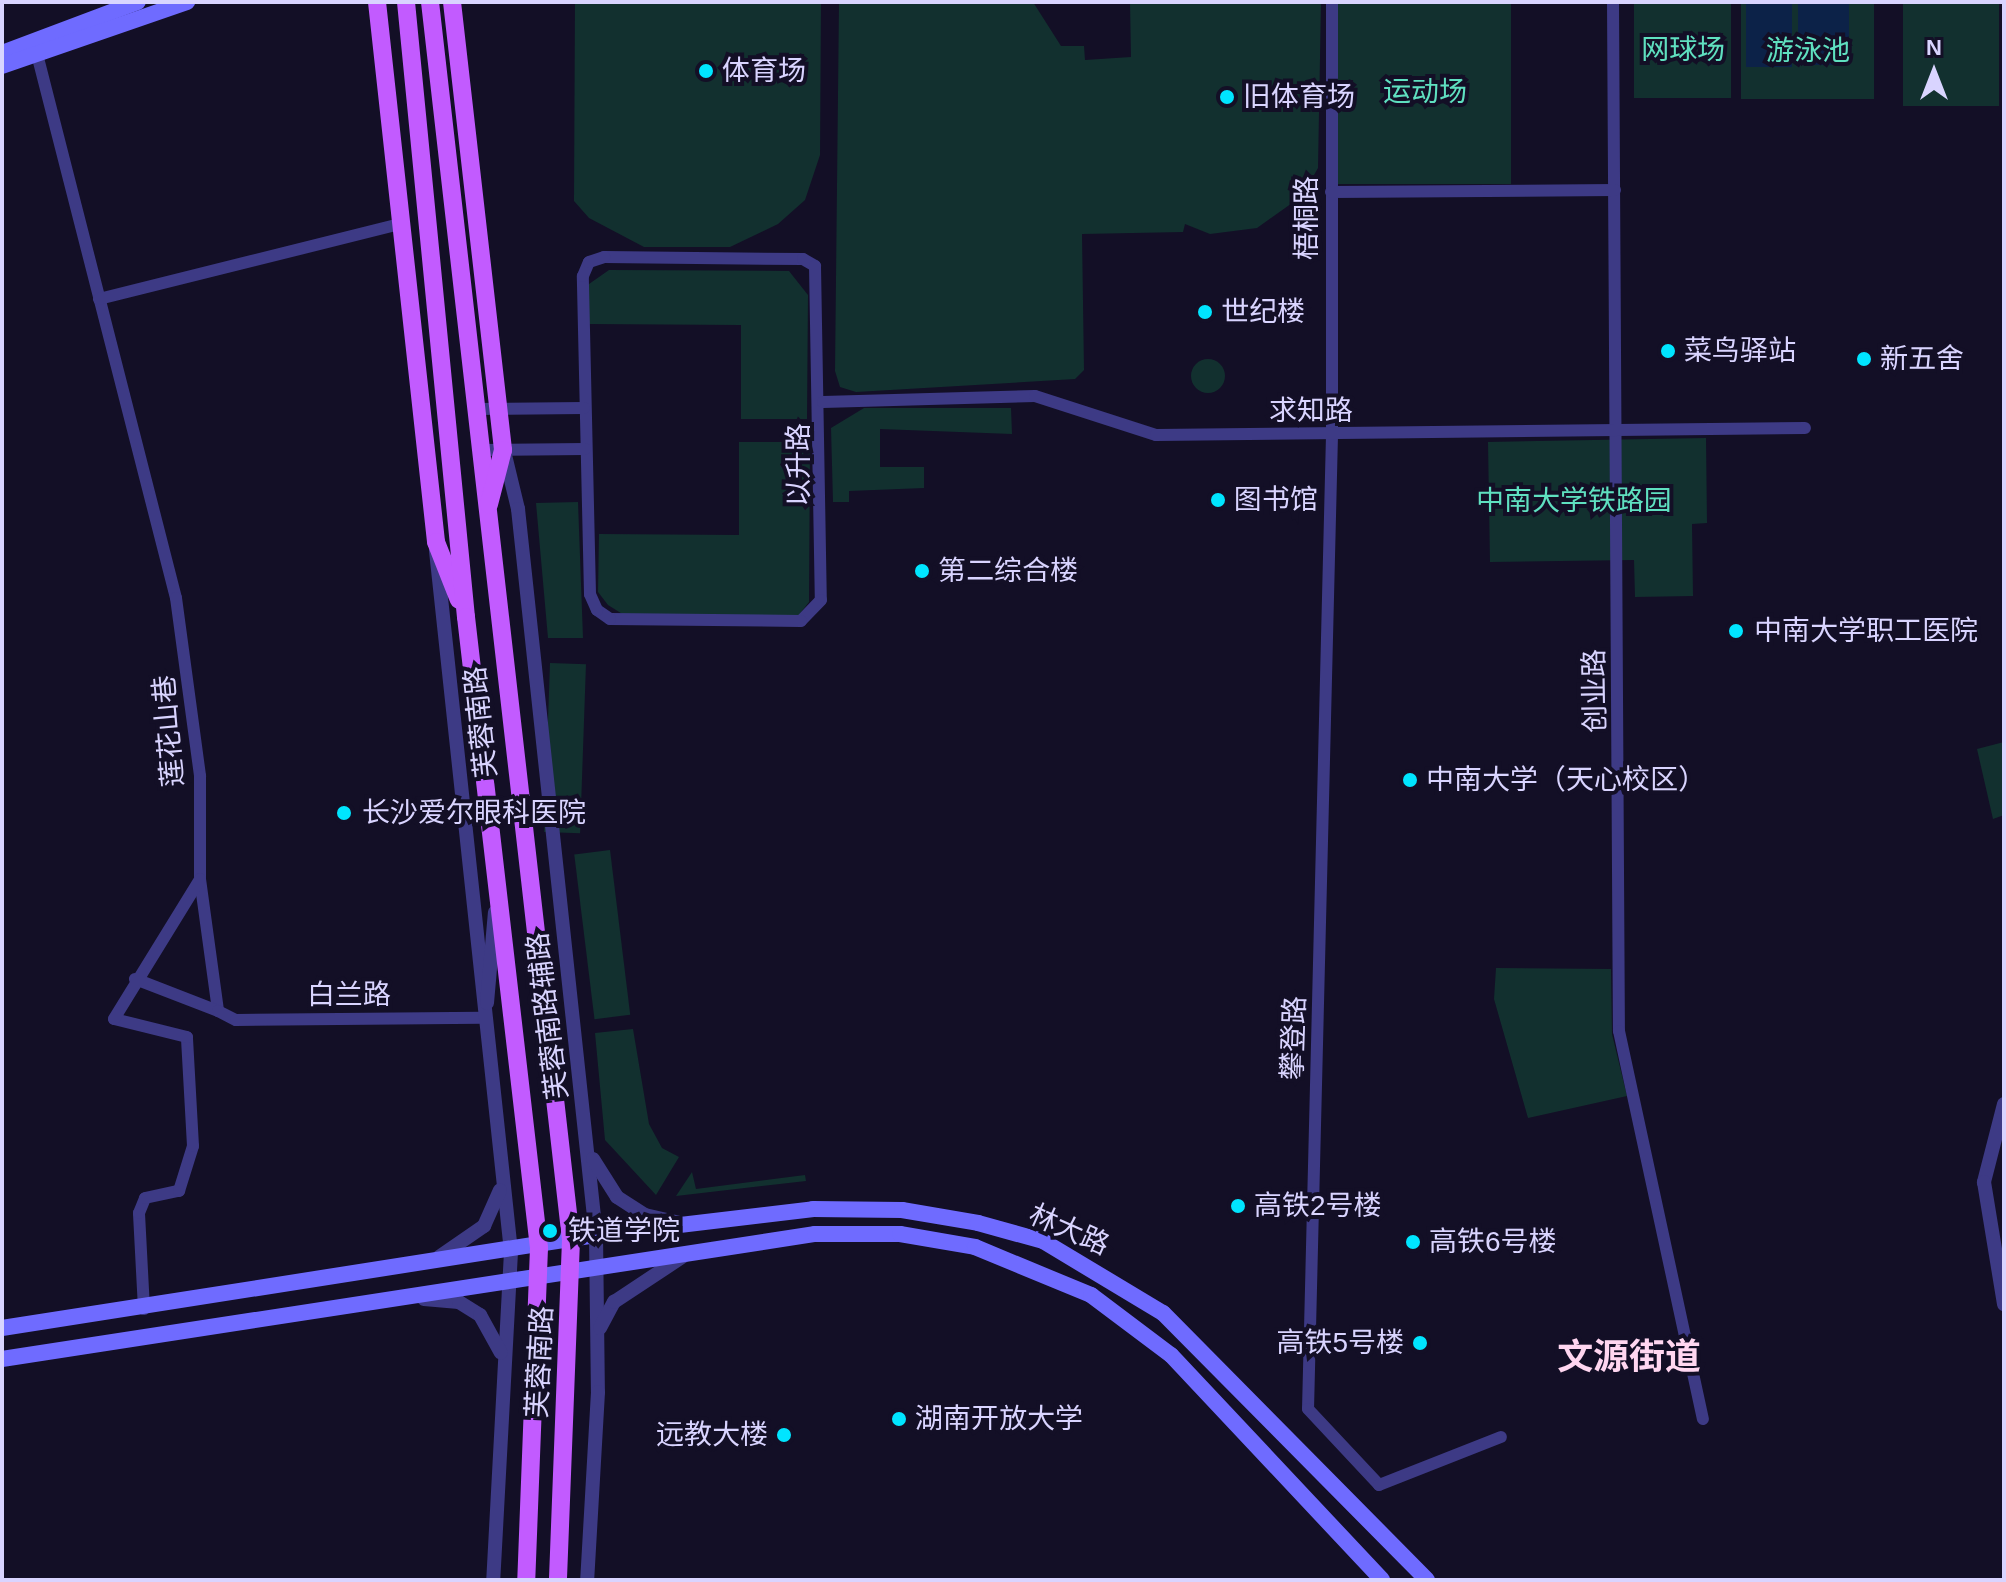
<!DOCTYPE html>
<meta charset="utf-8">
<style>
body{margin:0}
#map{position:relative;width:2006px;height:1582px;overflow:hidden;background:#130f26;font-family:Helvetica,"Noto Sans SC",sans-serif}
div>[style]{position:absolute}
[style*='--x']{left:calc(var(--x)*1px);top:calc(var(--y)*1px);width:calc(var(--w)*1px);rotate:calc(var(--a)*1deg)}
.green>*{inset:0;background:#12302f;transform-origin:0 0}
.round{border-radius:50%}
.water>*{inset:0;background:#0c2248;transform-origin:0 0}
.minor>*{height:12px;margin:-6px;padding:0 6px;transform-origin:6px;border-radius:6px;background:#3d3a85}
.tertiary>*{height:14px;margin:-7px;padding:0 7px;transform-origin:7px;border-radius:7px;background:#3d3a85}
.secondary>*{height:16px;margin:-8px;padding:0 8px;transform-origin:8px;border-radius:8px;background:#6f6bff}
.primary>*{height:18px;margin:-9px;padding:0 9px;transform-origin:9px;border-radius:9px;background:#c25bff}
.dots>*{width:22px;height:22px;translate:-50% -50%;box-sizing:border-box;border:4px solid #130f26;border-radius:50%}
span{translate:-50% -50%;white-space:nowrap;text-align:center;line-height:1.15;-webkit-text-stroke:8px #130f26;paint-order:stroke}
.park-label{font-size:28px;color:#5fe0c0}
.poi-label{font-size:28px;color:#d9d4ff}
.left{translate:0 -50%;text-align:left}
.right{translate:-100% -50%;text-align:right}
.street-label{font-size:28px;color:#d9d4ff}
.district-label{font-size:36px;color:#ffd6f0;font-weight:700}
.frame{position:absolute;inset:0;border:4px solid #d9d4ff;pointer-events:none}
.north{position:absolute;left:1894px;top:32px;width:80px;height:80px;-webkit-text-stroke:6px #130f26;paint-order:stroke;rotate:0deg;font-size:22px;font-weight:700;line-height:32px;text-align:center;color:#d9d4ff}
.north::after{content:'';display:block;margin:auto;width:28px;height:36px;background:#d9d4ff;clip-path:polygon(50% 0,100% 100%,50% 72%,0 100%)}
</style>
<div id="map">
<div class="green">
<i style="clip-path:polygon(575px 2px,821px 2px,820px 155px,805px 200px,778px 224px,730px 247px,644px 247px,589px 218px,574px 201px)"></i>
<i style="clip-path:polygon(839px 2px,1033px 2px,1061px 46px,1084px 46px,1085px 60px,1131px 57px,1130px 2px,1321px 2px,1318px 168px,1302px 196px,1257px 228px,1210px 234px,1185px 224px,1183px 232px,1082px 234px,1084px 370px,1075px 379px,856px 392px,840px 387px,835px 371px)"></i>
<i style="left:1337px;top:2px;width:174px;height:182px"></i>
<i style="left:1634px;top:2px;width:97px;height:96px"></i>
<i style="left:1741px;top:2px;width:133px;height:97px"></i>
<i style="left:1903px;top:2px;width:96px;height:104px"></i>
<i style="clip-path:polygon(609px 270px,789px 271px,808px 295px,807px 419px,741px 419px,741px 325px,589px 324px,589px 284px)"></i>
<i class="round" style="left:1191px;top:359px;width:34px;height:34px"></i>
<i style="clip-path:polygon(864px 408px,1011px 408px,1012px 434px,880px 429px,880px 467px,924px 467px,924px 488px,849px 491px,849px 502px,833px 502px,831px 428px)"></i>
<i style="clip-path:polygon(1706px 438px,1707px 523px,1692px 524px,1693px 596px,1635px 597px,1634px 560px,1490px 562px,1488px 442px)"></i>
<i style="clip-path:polygon(739px 442px,810px 442px,809px 602px,798px 616px,624px 615px,608px 605px,598px 592px,599px 534px,739px 535px)"></i>
<i style="clip-path:polygon(578px 502px,583px 638px,548px 638px,536px 503px)"></i>
<i style="left:550px;top:663px;width:36px;height:169px;rotate:2deg"></i>
<i style="clip-path:polygon(2004px 742px,2004px 815px,1993px 819px,1977px 749px)"></i>
<i style="left:610px;top:850px;width:166px;height:36px;rotate:83deg"></i>
<i style="clip-path:polygon(1496px 968px,1611px 969px,1612px 1034px,1627px 1096px,1528px 1118px,1494px 999px)"></i>
<i style="clip-path:polygon(633px 1029px,649px 1124px,662px 1148px,679px 1157px,656px 1195px,605px 1140px,595px 1033px)"></i>
<i style="clip-path:polygon(692px 1172px,696px 1189px,805px 1175px,806px 1181px,676px 1196px)"></i>
</div>
<div class="water">
<i style="left:1746px;top:2px;width:46px;height:65px"></i>
<i style="left:1798px;top:2px;width:51px;height:63px"></i>
</div>
<div class="minor">
<i style="--x:1332;--y:2;--w:433;--a:90"></i>
<i style="--x:1332;--y:435;--w:974;--a:91.41"></i>
<i style="--x:1308;--y:1409;--w:104;--a:46.9"></i>
<i style="--x:1379;--y:1485;--w:131;--a:-21.5"></i>
<i style="--x:1613;--y:2;--w:1029;--a:89.67"></i>
<i style="--x:1619;--y:1031;--w:397;--a:77.8"></i>
<i style="--x:37;--y:54;--w:561;--a:75.67"></i>
<i style="--x:176;--y:598;--w:180;--a:82.3"></i>
<i style="--x:200;--y:776;--w:103;--a:90"></i>
<i style="--x:200;--y:879;--w:133;--a:82.2"></i>
<i style="--x:218;--y:1011;--w:89;--a:-158.9"></i>
<i style="--x:1331;--y:192;--w:284;--a:-0.4"></i>
<i style="--x:604;--y:257;--w:199;--a:0.6"></i>
<i style="--x:803;--y:259;--w:14;--a:30"></i>
<i style="--x:815;--y:266;--w:334;--a:89"></i>
<i style="--x:821;--y:600;--w:29;--a:134"></i>
<i style="--x:801;--y:621;--w:191;--a:-179.4"></i>
<i style="--x:610;--y:619;--w:16;--a:-145"></i>
<i style="--x:597;--y:610;--w:17;--a:-114"></i>
<i style="--x:590;--y:594;--w:318;--a:-91.3"></i>
<i style="--x:583;--y:276;--w:15;--a:-67"></i>
<i style="--x:589;--y:262;--w:16;--a:-18"></i>
<i style="--x:99;--y:299;--w:313;--a:-14"></i>
<i style="--x:823;--y:402;--w:212;--a:-1.6"></i>
<i style="--x:1035;--y:396;--w:127;--a:17.9"></i>
<i style="--x:1156;--y:435;--w:649;--a:-0.62"></i>
<i style="--x:474;--y:409;--w:110;--a:-0.5"></i>
<i style="--x:479;--y:450;--w:106;--a:-0.5"></i>
<i style="--x:218;--y:1011;--w:20;--a:27"></i>
<i style="--x:236;--y:1020;--w:246;--a:-0.5"></i>
<i style="--x:144;--y:1309;--w:96;--a:-93"></i>
<i style="--x:139;--y:1213;--w:16;--a:-68"></i>
<i style="--x:145;--y:1198;--w:35;--a:-12"></i>
<i style="--x:179;--y:1191;--w:47;--a:-72.7"></i>
<i style="--x:193;--y:1146;--w:109;--a:-93.2"></i>
<i style="--x:187;--y:1037;--w:75;--a:-166.1"></i>
<i style="--x:114;--y:1019;--w:164;--a:-58.4"></i>
</div>
<div class="tertiary">
<i style="--x:504;--y:451;--w:60;--a:76.4"></i>
<i style="--x:518;--y:509;--w:730;--a:83.87"></i>
<i style="--x:596;--y:1235;--w:157;--a:89.3"></i>
<i style="--x:598;--y:1392;--w:188;--a:93.3"></i>
<i style="--x:436;--y:551;--w:705;--a:83.89"></i>
<i style="--x:511;--y:1252;--w:328;--a:93.1"></i>
<i style="--x:487;--y:1003;--w:91;--a:-85"></i>
<i style="--x:2004;--y:1104;--w:81;--a:104.4"></i>
<i style="--x:1984;--y:1182;--w:124;--a:80.7"></i>
<i style="--x:593;--y:1159;--w:45;--a:57.7"></i>
<i style="--x:617;--y:1197;--w:33;--a:33"></i>
<i style="--x:645;--y:1215;--w:37;--a:13"></i>
<i style="--x:439;--y:1257;--w:55;--a:-34.6"></i>
<i style="--x:484;--y:1226;--w:39;--a:-66"></i>
<i style="--x:424;--y:1299;--w:35;--a:5"></i>
<i style="--x:459;--y:1302;--w:25;--a:32"></i>
<i style="--x:480;--y:1315;--w:43;--a:61.1"></i>
<i style="--x:600;--y:1328;--w:30;--a:-62"></i>
<i style="--x:614;--y:1302;--w:82;--a:-33.5"></i>
</div>
<div class="secondary">
<i style="--x:2;--y:53;--w:145;--a:-20.6"></i>
<i style="--x:2;--y:66;--w:196;--a:-19.1"></i>
<i style="--x:2;--y:1328;--w:601;--a:-8.9"></i>
<i style="--x:596;--y:1235;--w:219;--a:-6.8"></i>
<i style="--x:813;--y:1209;--w:89;--a:0.6"></i>
<i style="--x:902;--y:1210;--w:77;--a:9.7"></i>
<i style="--x:978;--y:1223;--w:67;--a:15.5"></i>
<i style="--x:1043;--y:1241;--w:140;--a:31"></i>
<i style="--x:1163;--y:1313;--w:375;--a:45.3"></i>
<i style="--x:2;--y:1359;--w:823;--a:-8.74"></i>
<i style="--x:815;--y:1234;--w:85;--a:0"></i>
<i style="--x:900;--y:1234;--w:76;--a:9.8"></i>
<i style="--x:975;--y:1247;--w:126;--a:22.5"></i>
<i style="--x:1091;--y:1295;--w:100;--a:36.9"></i>
<i style="--x:1171;--y:1355;--w:308;--a:46.8"></i>
</div>
<div class="primary">
<i style="--x:377;--y:2;--w:543;--a:83.76"></i>
<i style="--x:436;--y:542;--w:62;--a:68.4"></i>
<i style="--x:406;--y:2;--w:618;--a:84.43"></i>
<i style="--x:466;--y:617;--w:635;--a:83.4"></i>
<i style="--x:539;--y:1248;--w:332;--a:92.2"></i>
<i style="--x:430;--y:2;--w:1246;--a:83.5"></i>
<i style="--x:571;--y:1240;--w:340;--a:92.2"></i>
<i style="--x:452;--y:2;--w:451;--a:83.5"></i>
<i style="--x:503;--y:450;--w:56;--a:104.5"></i>
</div>
<div class="dots">
<i style="left:706px;top:71px;background:#00e5ff"></i>
<i style="left:1227px;top:97px;background:#00e5ff"></i>
<i style="left:1205px;top:312px;background:#00e5ff"></i>
<i style="left:1668px;top:351px;background:#00e5ff"></i>
<i style="left:1864px;top:359px;background:#00e5ff"></i>
<i style="left:1218px;top:500px;background:#00e5ff"></i>
<i style="left:922px;top:571px;background:#00e5ff"></i>
<i style="left:1736px;top:631px;background:#00e5ff"></i>
<i style="left:1410px;top:780px;background:#00e5ff"></i>
<i style="left:344px;top:813px;background:#00e5ff"></i>
<i style="left:1238px;top:1206px;background:#00e5ff"></i>
<i style="left:550px;top:1231px;background:#00e5ff"></i>
<i style="left:1413px;top:1242px;background:#00e5ff"></i>
<i style="left:1420px;top:1343px;background:#00e5ff"></i>
<i style="left:899px;top:1419px;background:#00e5ff"></i>
<i style="left:784px;top:1435px;background:#00e5ff"></i>
</div>
<div class="park-label">
<span style="left:1683px;top:50px">网球场</span>
<span style="left:1808px;top:51px">游泳池</span>
<span style="left:1425px;top:92px">运动场</span>
<span style="left:1574px;top:501px">中南大学铁路园</span>
</div>
<div class="poi-label">
<span class="left" style="left:722px;top:71px">体育场</span>
<span class="left" style="left:1243px;top:97px">旧体育场</span>
<span class="left" style="left:1221px;top:312px">世纪楼</span>
<span class="left" style="left:1684px;top:351px">菜鸟驿站</span>
<span class="left" style="left:1880px;top:359px">新五舍</span>
<span class="left" style="left:1234px;top:500px">图书馆</span>
<span class="left" style="left:938px;top:571px">第二综合楼</span>
<span class="left" style="left:1754px;top:631px">中南大学职工医院</span>
<span class="left" style="left:1426px;top:780px">中南大学（天心校区）</span>
<span class="left" style="left:362px;top:813px">长沙爱尔眼科医院</span>
<span class="left" style="left:1254px;top:1206px">高铁2号楼</span>
<span class="left" style="left:568px;top:1231px">铁道学院</span>
<span class="left" style="left:1429px;top:1242px">高铁6号楼</span>
<span class="right" style="left:1404px;top:1343px">高铁5号楼</span>
<span class="left" style="left:915px;top:1419px">湖南开放大学</span>
<span class="right" style="left:768px;top:1435px">远教大楼</span>
</div>
<div class="street-label">
<span style="left:1307px;top:218px;rotate:-90deg">梧桐路</span>
<span style="left:1311px;top:411px">求知路</span>
<span style="left:799px;top:465px;rotate:-90deg">以升路</span>
<span style="left:1595px;top:691px;rotate:-91deg">创业路</span>
<span style="left:481px;top:722px;rotate:-96deg">芙蓉南路</span>
<span style="left:169px;top:731px;rotate:-95deg">莲花山巷</span>
<span style="left:349px;top:995px">白兰路</span>
<span style="left:548px;top:1016px;rotate:-97deg">芙蓉南路辅路</span>
<span style="left:1294px;top:1038px;rotate:-88deg">攀登路</span>
<span style="left:1069px;top:1230px;rotate:24deg">林大路</span>
<span style="left:540px;top:1362px;rotate:-87deg">芙蓉南路</span>
</div>
<div class="district-label">
<span style="left:1629px;top:1357px">文源街道</span>
</div>
<div class="frame"></div>
<div class="north">N</div>
</div>
